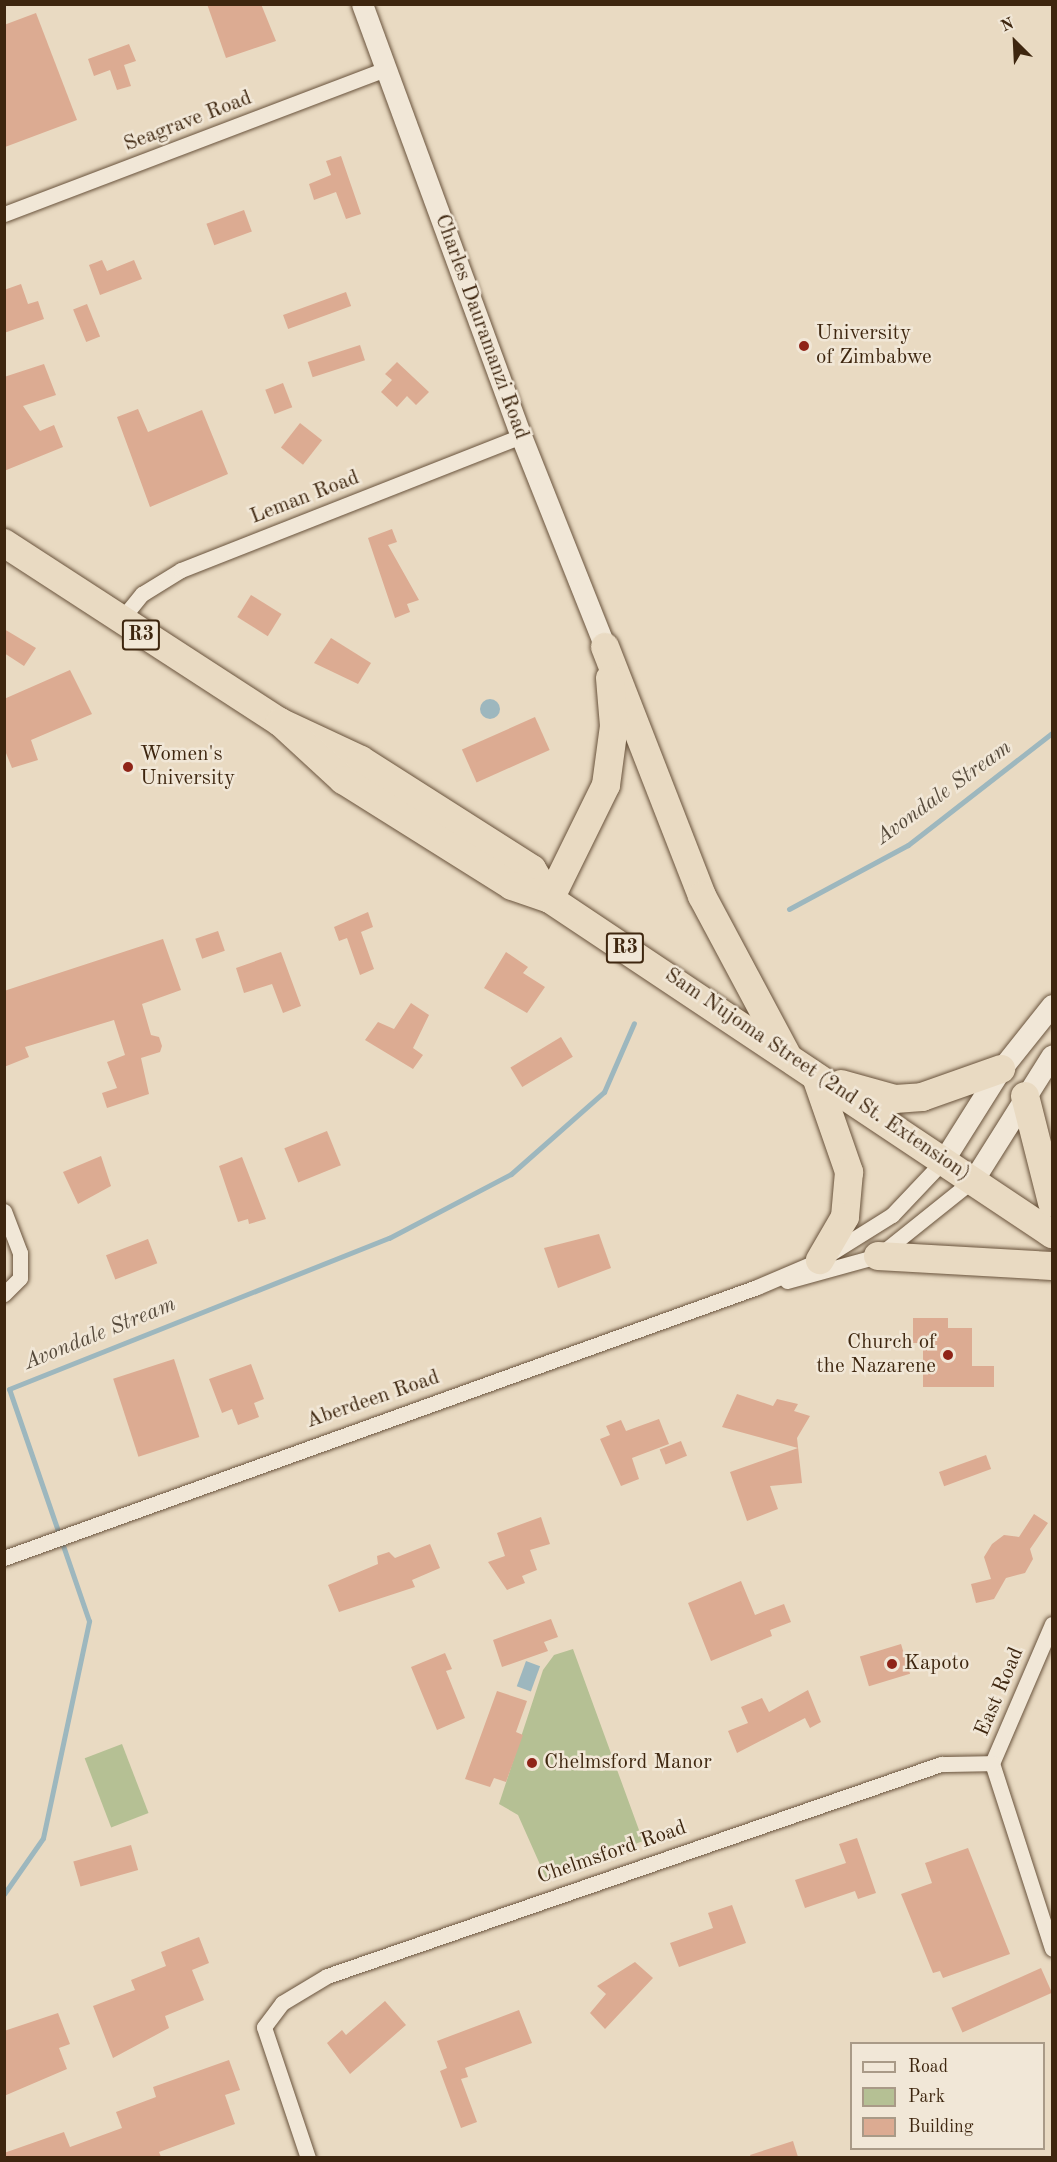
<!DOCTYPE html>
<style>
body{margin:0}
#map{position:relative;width:1057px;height:2162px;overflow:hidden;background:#e9dac2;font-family:"Old Standard TT",serif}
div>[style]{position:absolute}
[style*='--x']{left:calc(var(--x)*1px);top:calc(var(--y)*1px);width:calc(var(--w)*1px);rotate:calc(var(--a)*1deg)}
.green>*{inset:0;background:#b5c094;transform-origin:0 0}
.water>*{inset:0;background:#9db7be;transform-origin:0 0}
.round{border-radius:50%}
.stream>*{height:5px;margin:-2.5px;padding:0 2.5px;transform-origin:2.5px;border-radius:2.5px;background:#9db7be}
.building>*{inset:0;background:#dcab92;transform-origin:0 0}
.roads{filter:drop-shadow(0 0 2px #69533c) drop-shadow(0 0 2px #69533c)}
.street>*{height:15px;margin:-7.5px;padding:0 7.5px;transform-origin:7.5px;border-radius:7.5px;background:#f1e7d7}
.secondary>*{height:21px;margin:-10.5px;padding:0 10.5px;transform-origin:10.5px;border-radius:10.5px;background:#f1e7d7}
.highway>*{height:28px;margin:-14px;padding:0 14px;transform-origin:14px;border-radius:14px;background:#e9dac2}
.dots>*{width:16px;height:16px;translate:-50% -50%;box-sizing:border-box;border:3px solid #f1e7d7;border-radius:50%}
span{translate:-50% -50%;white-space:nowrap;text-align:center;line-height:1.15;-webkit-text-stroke:5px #f1e7d7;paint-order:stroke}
.shield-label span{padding:2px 4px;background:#f1e7d7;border:2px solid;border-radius:4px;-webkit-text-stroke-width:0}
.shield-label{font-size:20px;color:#3e260f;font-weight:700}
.street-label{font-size:21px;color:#3e260f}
.poi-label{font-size:21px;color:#3e260f}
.left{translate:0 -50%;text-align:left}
.right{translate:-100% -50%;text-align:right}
.water-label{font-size:22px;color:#564a3b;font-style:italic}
.frame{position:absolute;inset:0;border:6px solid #3e260f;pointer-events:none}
.legend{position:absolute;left:850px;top:2042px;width:195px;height:108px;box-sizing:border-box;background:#f1e7d7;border:2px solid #a99a87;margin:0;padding:8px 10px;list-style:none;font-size:18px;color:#3e260f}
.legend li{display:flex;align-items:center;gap:12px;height:30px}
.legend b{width:30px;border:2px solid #a99a87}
.north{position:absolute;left:985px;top:12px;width:60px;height:60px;-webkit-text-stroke:4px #f1e7d7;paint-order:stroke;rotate:336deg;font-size:16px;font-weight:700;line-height:24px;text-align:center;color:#3e260f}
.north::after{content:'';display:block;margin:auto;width:21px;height:27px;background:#3e260f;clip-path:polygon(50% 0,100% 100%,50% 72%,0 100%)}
</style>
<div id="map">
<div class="green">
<i style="clip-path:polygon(573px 1649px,643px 1841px,546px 1878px,518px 1815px,499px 1804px,543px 1670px,554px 1655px)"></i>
<i style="left:122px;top:1744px;width:74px;height:40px;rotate:69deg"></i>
</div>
<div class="water">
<i class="round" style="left:480px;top:699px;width:20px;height:20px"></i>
<i style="left:526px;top:1661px;width:15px;height:27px;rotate:20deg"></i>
</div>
<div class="stream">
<i style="--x:789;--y:909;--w:135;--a:-28.3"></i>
<i style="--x:908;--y:845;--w:182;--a:-37.9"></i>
<i style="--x:4;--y:1894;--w:68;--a:-55.1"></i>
<i style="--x:43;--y:1838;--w:222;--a:-78"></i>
<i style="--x:89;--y:1621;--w:245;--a:-109"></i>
<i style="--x:9;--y:1389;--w:409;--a:-21.7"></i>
<i style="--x:389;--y:1238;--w:138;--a:-27.7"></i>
<i style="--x:511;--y:1174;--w:124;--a:-41.4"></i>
<i style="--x:604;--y:1092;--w:75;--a:-66.5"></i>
</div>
<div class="building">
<i style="clip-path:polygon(207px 4px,261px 4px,276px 41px,226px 58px)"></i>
<i style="clip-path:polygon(36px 13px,77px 120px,5px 147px,4px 25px)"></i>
<i style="clip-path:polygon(129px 44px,136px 61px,124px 65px,131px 86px,117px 90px,110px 70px,94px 76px,88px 59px)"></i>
<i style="clip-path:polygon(341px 156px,361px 214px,346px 219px,336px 192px,314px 200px,309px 184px,331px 175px,326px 161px)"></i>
<i style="left:244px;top:210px;width:23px;height:40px;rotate:70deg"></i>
<i style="clip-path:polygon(102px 260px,107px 271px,134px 260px,142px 279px,100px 295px,89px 265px)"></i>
<i style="clip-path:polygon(21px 284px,28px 304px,38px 301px,44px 319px,4px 333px,4px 290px)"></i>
<i style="left:346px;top:292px;width:15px;height:67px;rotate:70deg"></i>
<i style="left:87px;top:304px;width:35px;height:15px;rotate:68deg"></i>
<i style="left:360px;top:345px;width:16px;height:55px;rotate:72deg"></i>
<i style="clip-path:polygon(397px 362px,429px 392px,416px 405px,407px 396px,397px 407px,381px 392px,392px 380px,385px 374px)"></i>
<i style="clip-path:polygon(44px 364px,56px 395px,23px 406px,40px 431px,54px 425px,63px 447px,4px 471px,4px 377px)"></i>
<i style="left:283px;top:383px;width:26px;height:19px;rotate:69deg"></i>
<i style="clip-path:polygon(138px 409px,148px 432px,202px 410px,228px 474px,150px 507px,117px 417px)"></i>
<i style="left:300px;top:423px;width:28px;height:31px;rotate:38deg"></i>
<i style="clip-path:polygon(392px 529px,397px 542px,388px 545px,419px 600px,407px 604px,410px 612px,395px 618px,368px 538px)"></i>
<i style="left:251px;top:595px;width:36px;height:26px;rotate:32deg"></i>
<i style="clip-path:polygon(4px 629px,36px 648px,24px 666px,4px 653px)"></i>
<i style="clip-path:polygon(331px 638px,371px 663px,358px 684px,314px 663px)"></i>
<i style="clip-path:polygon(70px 670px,92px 714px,31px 740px,38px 760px,12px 768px,4px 748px,4px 699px)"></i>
<i style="left:535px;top:717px;width:36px;height:80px;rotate:66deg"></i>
<i style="clip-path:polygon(368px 912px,373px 927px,361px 932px,374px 969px,360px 975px,347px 938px,339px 941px,334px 927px)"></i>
<i style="left:218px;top:931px;width:21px;height:24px;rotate:71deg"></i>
<i style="clip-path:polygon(163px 939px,181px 990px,142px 1004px,151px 1035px,159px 1037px,162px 1046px,160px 1052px,141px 1058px,149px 1094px,107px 1108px,102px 1093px,117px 1088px,107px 1062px,125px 1055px,114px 1020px,25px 1047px,29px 1057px,4px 1067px,4px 991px)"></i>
<i style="clip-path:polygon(281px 952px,301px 1006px,283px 1013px,272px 984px,244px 993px,236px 968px)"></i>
<i style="clip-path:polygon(506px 952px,528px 967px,523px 973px,545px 987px,527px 1013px,484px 988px)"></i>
<i style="clip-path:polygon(411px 1003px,429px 1015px,413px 1048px,423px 1055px,413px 1069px,365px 1040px,378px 1022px,394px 1029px)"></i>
<i style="left:561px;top:1037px;width:23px;height:59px;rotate:59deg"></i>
<i style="left:327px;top:1131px;width:37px;height:46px;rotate:68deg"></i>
<i style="clip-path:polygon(101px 1156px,111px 1186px,78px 1204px,63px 1172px)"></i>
<i style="clip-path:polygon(242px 1157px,266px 1219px,249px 1224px,248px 1219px,238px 1222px,219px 1166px)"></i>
<i style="clip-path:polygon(599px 1234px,611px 1268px,558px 1288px,544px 1248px)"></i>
<i style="left:148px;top:1239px;width:26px;height:45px;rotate:69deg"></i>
<i style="clip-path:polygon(913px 1318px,948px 1318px,948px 1328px,972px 1328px,972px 1366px,994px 1366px,994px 1387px,923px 1387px,923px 1343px,913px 1343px)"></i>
<i style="left:174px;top:1359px;width:82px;height:64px;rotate:72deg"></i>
<i style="clip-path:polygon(251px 1364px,264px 1399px,254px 1403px,259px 1417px,238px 1425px,232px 1409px,222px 1413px,209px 1379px)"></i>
<i style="clip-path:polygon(737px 1394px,773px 1406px,777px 1399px,798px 1404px,794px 1411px,810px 1416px,797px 1438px,802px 1483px,770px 1486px,778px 1509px,747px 1521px,730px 1472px,798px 1448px,722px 1427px)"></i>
<i style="clip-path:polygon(659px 1419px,669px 1444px,632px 1458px,639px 1479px,621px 1486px,600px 1439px,610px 1435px,606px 1426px,621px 1420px,626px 1431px)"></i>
<i style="left:681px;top:1441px;width:16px;height:23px;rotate:68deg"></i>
<i style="left:986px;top:1455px;width:15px;height:50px;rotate:70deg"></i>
<i style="clip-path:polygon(1034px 1514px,1048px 1523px,1030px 1549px,1033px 1559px,1025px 1573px,1006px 1578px,994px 1599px,976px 1603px,971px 1584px,991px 1579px,984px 1557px,992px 1544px,1004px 1535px,1019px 1537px)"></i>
<i style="clip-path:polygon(541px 1517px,550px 1544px,530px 1550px,537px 1570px,522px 1576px,525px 1583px,507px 1590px,488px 1562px,505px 1556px,497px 1533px)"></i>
<i style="clip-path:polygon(430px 1544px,440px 1568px,412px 1580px,415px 1587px,339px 1612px,328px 1585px,378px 1564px,377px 1556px,389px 1552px,395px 1558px)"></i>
<i style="clip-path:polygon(741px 1581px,755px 1615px,784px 1604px,791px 1622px,770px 1630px,772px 1636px,711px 1661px,688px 1603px)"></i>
<i style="clip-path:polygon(551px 1619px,558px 1637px,544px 1642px,548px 1651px,502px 1667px,493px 1640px)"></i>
<i style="left:901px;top:1644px;width:31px;height:43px;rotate:73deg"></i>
<i style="clip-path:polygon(445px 1653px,452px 1669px,446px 1671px,465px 1718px,437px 1730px,411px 1667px)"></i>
<i style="clip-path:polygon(808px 1690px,821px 1722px,810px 1728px,805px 1718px,737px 1753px,728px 1731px,748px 1723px,741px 1707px,762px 1698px,769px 1712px)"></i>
<i style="clip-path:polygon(497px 1691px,527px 1701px,516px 1732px,523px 1735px,506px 1782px,494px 1778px,490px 1787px,465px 1779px)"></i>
<i style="clip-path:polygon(857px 1838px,876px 1893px,858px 1899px,855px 1891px,805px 1908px,795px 1880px,846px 1863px,839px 1844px)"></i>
<i style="left:131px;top:1845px;width:26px;height:60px;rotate:74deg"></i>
<i style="clip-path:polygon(968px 1848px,1010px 1954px,943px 1978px,940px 1971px,933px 1973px,901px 1894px,932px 1883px,925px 1863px)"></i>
<i style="clip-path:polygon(732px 1905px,746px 1943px,679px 1967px,670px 1943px,713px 1928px,708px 1913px)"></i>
<i style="clip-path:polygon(199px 1937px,209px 1963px,192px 1970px,204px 2000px,165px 2016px,169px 2028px,113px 2058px,93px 2006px,135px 1990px,131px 1980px,166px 1966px,161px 1952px)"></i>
<i style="clip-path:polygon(635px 1962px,653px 1978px,605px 2029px,590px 2013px,606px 1994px,597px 1986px)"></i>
<i style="left:1041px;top:1968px;width:27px;height:98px;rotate:66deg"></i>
<i style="clip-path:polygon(385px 2001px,406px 2025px,350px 2074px,327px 2043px,342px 2030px,346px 2035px)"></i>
<i style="clip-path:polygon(519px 2010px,532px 2043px,465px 2068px,468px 2077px,461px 2079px,477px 2122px,461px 2128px,440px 2071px,447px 2068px,437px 2041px)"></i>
<i style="clip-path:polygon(58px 2013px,70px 2044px,59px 2048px,67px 2069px,4px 2096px,4px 2031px)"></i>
<i style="clip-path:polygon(229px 2060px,240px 2090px,225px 2095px,235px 2124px,159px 2152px,161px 2157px,4px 2157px,4px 2153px,64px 2132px,70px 2147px,122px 2128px,116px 2112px,156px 2097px,153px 2087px)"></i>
<i style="clip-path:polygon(793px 2141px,798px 2157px,751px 2157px,750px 2155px)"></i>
</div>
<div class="roads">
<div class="street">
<i style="--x:4;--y:214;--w:409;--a:-20.8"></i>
<i style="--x:120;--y:621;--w:35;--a:-51"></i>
<i style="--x:142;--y:594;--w:46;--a:-31.6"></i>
<i style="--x:181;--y:570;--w:365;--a:-21.5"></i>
<i style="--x:4;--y:1211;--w:45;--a:69.1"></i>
<i style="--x:20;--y:1253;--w:25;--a:90"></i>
<i style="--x:20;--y:1278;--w:23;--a:135"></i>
<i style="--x:787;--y:1281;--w:94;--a:-15.4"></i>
<i style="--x:878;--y:1256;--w:123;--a:-38.7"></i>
<i style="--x:4;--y:1558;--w:800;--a:-19.79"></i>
<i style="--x:757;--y:1287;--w:69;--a:-23.2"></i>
<i style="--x:820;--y:1260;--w:85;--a:-32"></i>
<i style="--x:892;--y:1215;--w:74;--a:-46.6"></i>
<i style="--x:1052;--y:1624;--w:151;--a:113.3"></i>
<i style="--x:992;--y:1763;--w:195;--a:72.1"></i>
<i style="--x:308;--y:2158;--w:138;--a:-108.6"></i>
<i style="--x:264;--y:2027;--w:30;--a:-53"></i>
<i style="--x:282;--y:2003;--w:52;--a:-31"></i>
<i style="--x:327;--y:1976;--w:650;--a:-19.05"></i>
<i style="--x:941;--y:1764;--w:51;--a:-1.1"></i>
</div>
<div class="secondary">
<i style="--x:362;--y:4;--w:460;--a:69.8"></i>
<i style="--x:521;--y:436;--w:227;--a:68.3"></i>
<i style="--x:943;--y:1161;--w:109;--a:-57.8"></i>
<i style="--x:1001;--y:1069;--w:82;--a:-51.4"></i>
<i style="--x:974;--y:1179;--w:146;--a:-57.8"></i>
</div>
<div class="highway">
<i style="--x:4;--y:543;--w:329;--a:33"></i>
<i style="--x:280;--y:722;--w:89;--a:25.1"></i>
<i style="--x:361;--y:760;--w:203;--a:32.5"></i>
<i style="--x:532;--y:869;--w:35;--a:59"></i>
<i style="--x:605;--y:647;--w:267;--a:68.7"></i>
<i style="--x:702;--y:896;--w:180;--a:61.9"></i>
<i style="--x:280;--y:722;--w:86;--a:42.6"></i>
<i style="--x:343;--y:780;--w:199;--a:32.1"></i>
<i style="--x:512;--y:886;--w:40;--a:18.9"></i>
<i style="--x:550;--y:899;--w:604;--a:33.72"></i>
<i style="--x:550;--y:899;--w:127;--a:-63.8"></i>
<i style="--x:606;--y:785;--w:60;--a:-82.3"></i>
<i style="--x:614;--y:726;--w:48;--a:-94.8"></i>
<i style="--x:816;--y:1077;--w:101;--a:70.8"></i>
<i style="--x:849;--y:1172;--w:45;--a:95.1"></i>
<i style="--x:845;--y:1217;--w:50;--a:120.2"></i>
<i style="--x:841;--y:1084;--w:56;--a:15.5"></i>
<i style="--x:895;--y:1099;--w:27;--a:-4"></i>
<i style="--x:922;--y:1097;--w:84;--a:-19.5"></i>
<i style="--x:1025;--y:1096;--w:110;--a:75.8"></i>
<i style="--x:878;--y:1256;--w:174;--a:3.3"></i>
</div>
</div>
<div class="dots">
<i style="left:804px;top:346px;background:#8f2418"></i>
<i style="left:128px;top:767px;background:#8f2418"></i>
<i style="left:948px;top:1355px;background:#8f2418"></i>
<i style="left:892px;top:1664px;background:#8f2418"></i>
<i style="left:532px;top:1763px;background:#8f2418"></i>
</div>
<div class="shield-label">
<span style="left:141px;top:635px">R3</span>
<span style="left:625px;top:948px">R3</span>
</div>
<div class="street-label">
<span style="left:188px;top:122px;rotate:-21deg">Seagrave Road</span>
<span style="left:481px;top:327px;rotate:70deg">Charles Dauramanzi Road</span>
<span style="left:305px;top:498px;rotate:-21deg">Leman Road</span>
<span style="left:817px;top:1075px;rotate:34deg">Sam Nujoma Street (2nd St. Extension)</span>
<span style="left:373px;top:1400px;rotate:-19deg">Aberdeen Road</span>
<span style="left:1000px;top:1692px;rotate:-67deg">East Road</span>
<span style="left:612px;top:1853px;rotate:-19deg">Chelmsford Road</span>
</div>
<div class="poi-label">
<span class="left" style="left:816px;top:346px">University<br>of Zimbabwe</span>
<span class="left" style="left:140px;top:767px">Women's<br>University</span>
<span class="right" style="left:936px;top:1355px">Church of<br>the Nazarene</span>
<span class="left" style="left:904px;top:1664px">Kapoto</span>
<span class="left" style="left:544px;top:1763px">Chelmsford Manor</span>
</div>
<div class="water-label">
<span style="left:944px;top:793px;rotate:-36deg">Avondale Stream</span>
<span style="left:100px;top:1334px;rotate:-22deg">Avondale Stream</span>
</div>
<div class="frame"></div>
<ul class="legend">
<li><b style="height:8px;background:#f1e7d7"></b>Road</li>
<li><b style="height:16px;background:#b5c094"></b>Park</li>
<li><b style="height:16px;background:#dcab92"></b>Building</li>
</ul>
<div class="north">N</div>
</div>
